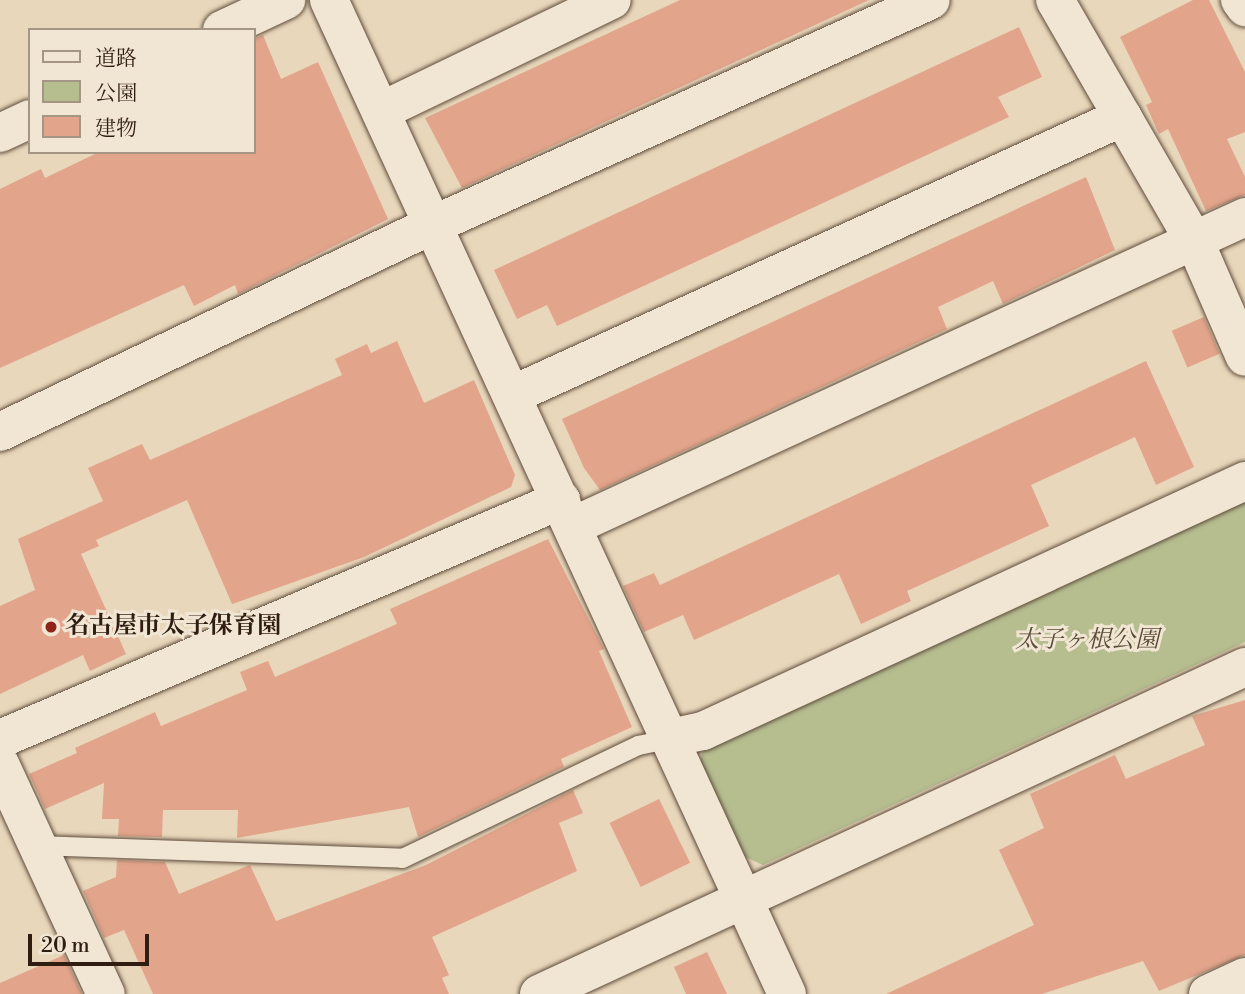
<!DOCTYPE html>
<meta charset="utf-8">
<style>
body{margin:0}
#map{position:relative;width:1245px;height:994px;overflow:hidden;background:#e9d7bb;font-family:"Libre Bodoni","Noto Serif JP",serif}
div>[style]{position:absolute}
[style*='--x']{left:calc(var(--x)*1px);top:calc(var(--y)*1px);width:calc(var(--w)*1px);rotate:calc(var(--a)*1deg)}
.green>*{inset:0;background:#b6be90}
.building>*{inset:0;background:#e2a48b;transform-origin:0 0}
.roads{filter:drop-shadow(0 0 2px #5e4c3c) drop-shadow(0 0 2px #5e4c3c)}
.service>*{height:19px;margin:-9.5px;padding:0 9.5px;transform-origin:9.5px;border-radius:9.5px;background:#f1e5d3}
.minor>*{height:38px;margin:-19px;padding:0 19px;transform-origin:19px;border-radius:19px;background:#f1e5d3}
.dots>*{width:19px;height:19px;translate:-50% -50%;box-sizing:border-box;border:4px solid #f1e5d3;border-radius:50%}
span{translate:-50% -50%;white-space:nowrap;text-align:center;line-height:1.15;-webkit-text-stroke:6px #f1e5d3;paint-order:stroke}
.poi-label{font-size:24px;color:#301d11;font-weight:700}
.left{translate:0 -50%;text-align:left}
.park-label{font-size:24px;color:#584d37;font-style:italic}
.legend{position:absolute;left:28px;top:28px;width:228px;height:126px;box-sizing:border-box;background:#f1e5d3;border:2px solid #a49585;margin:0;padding:9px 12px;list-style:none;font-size:21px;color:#301d11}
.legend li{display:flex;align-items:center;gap:14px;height:35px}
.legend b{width:35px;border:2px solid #a49585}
.scale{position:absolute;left:28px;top:934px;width:121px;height:32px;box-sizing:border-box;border:4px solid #301d11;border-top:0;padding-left:9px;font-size:21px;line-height:24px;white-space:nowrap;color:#301d11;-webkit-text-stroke:5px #f1e5d3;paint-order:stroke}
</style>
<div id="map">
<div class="green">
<i style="clip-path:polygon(1245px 494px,1245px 642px,763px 865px,743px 856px,699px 765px,705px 743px)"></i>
</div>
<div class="building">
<i style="clip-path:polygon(680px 0,869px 0,462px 188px,425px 118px)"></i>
<i style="clip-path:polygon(1193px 0,1209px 0,1245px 72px,1245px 132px,1227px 139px,1245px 177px,1245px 195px,1206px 211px,1168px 129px,1159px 134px,1146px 105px,1152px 102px,1120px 37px)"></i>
<i style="clip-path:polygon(1019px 27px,1042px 77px,998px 97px,1009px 117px,557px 326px,547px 305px,517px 319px,494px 270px)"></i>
<i style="clip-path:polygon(263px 35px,281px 79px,318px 62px,388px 219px,238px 294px,235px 285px,194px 306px,184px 285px,0 368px,0 189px,41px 169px,45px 178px,99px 152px,254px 152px,254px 39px)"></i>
<i style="clip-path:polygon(1086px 177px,1115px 250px,1003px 304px,993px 281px,938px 307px,947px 329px,600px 490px,584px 468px,562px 419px)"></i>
<i style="left:1204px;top:317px;width:40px;height:35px;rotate:67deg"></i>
<i style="clip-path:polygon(397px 341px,424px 403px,474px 380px,515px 475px,511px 487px,364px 557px,232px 604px,187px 500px,96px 540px,99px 546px,81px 554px,126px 654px,90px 671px,83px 655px,0 694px,0 606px,35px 590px,18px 539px,103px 501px,88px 468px,142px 444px,150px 460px,342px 375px,335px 359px,367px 344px,371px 353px)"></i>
<i style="clip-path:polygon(1146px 361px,1194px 467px,1156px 485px,1135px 437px,1031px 485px,1049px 526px,907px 591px,911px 601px,861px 624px,839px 574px,694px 640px,683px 615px,644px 632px,623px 586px,654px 573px,660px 585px)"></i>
<i style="clip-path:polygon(548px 539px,604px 649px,599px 651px,632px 727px,561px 759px,564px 767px,418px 837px,409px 807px,237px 838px,238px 810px,163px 810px,162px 837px,118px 836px,119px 819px,102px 819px,104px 783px,45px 809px,29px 774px,77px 753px,75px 748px,155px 712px,161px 726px,247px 690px,240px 672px,268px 661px,275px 677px,333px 652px,397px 624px,390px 609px)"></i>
<i style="clip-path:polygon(1245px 700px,1245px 955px,1159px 991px,1143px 961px,1042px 994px,886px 994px,1034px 925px,999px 850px,1044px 828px,1030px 794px,1115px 755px,1126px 779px,1205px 745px,1192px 716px)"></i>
<i style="clip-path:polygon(573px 790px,583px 813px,559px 823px,577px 871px,432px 937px,449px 975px,442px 978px,449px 994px,153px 994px,124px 930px,104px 938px,83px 891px,116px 877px,117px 860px,165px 862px,179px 894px,250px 865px,276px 921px,426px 865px)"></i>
<i style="left:659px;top:799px;width:71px;height:55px;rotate:64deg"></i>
<i style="clip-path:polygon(707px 952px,727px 994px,686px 994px,674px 967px)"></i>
<i style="clip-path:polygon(64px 955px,82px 994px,0 994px,0 983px)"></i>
</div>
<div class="roads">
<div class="service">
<i style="--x:38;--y:845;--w:364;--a:2"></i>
<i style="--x:402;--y:858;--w:262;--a:-25.6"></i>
<i style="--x:638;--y:745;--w:33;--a:-12"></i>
</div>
<div class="minor">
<i style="--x:329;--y:0;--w:1094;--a:65.26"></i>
<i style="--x:1055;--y:0;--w:280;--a:60"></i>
<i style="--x:1195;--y:242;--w:125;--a:66.5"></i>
<i style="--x:1240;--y:0;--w:9;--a:54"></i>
<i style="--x:222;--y:30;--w:71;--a:-25.1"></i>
<i style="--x:381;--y:111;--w:256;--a:-25.7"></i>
<i style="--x:0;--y:133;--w:33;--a:-25"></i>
<i style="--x:512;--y:395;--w:671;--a:-24.47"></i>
<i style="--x:0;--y:432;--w:480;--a:-25.6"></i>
<i style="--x:433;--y:225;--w:546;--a:-24.31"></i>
<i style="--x:573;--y:526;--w:740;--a:-24.69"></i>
<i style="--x:670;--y:738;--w:34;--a:-12"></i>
<i style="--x:703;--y:731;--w:597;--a:-24.76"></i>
<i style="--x:0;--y:739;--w:610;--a:-23.08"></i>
<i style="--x:0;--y:764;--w:253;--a:65.3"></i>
<i style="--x:539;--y:994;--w:778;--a:-24.85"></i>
<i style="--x:1208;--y:994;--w:41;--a:-24.7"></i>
</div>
</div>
<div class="dots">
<i style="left:51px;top:627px;background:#8f2418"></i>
</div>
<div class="poi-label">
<span class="left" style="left:65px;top:627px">名古屋市太子保育園</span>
</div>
<div class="park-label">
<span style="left:1087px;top:641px">太子ヶ根公園</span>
</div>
<ul class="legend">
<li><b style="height:9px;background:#f1e5d3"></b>道路</li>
<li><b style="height:19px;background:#b6be90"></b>公園</li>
<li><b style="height:19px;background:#e2a48b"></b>建物</li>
</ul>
<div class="scale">20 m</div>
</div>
